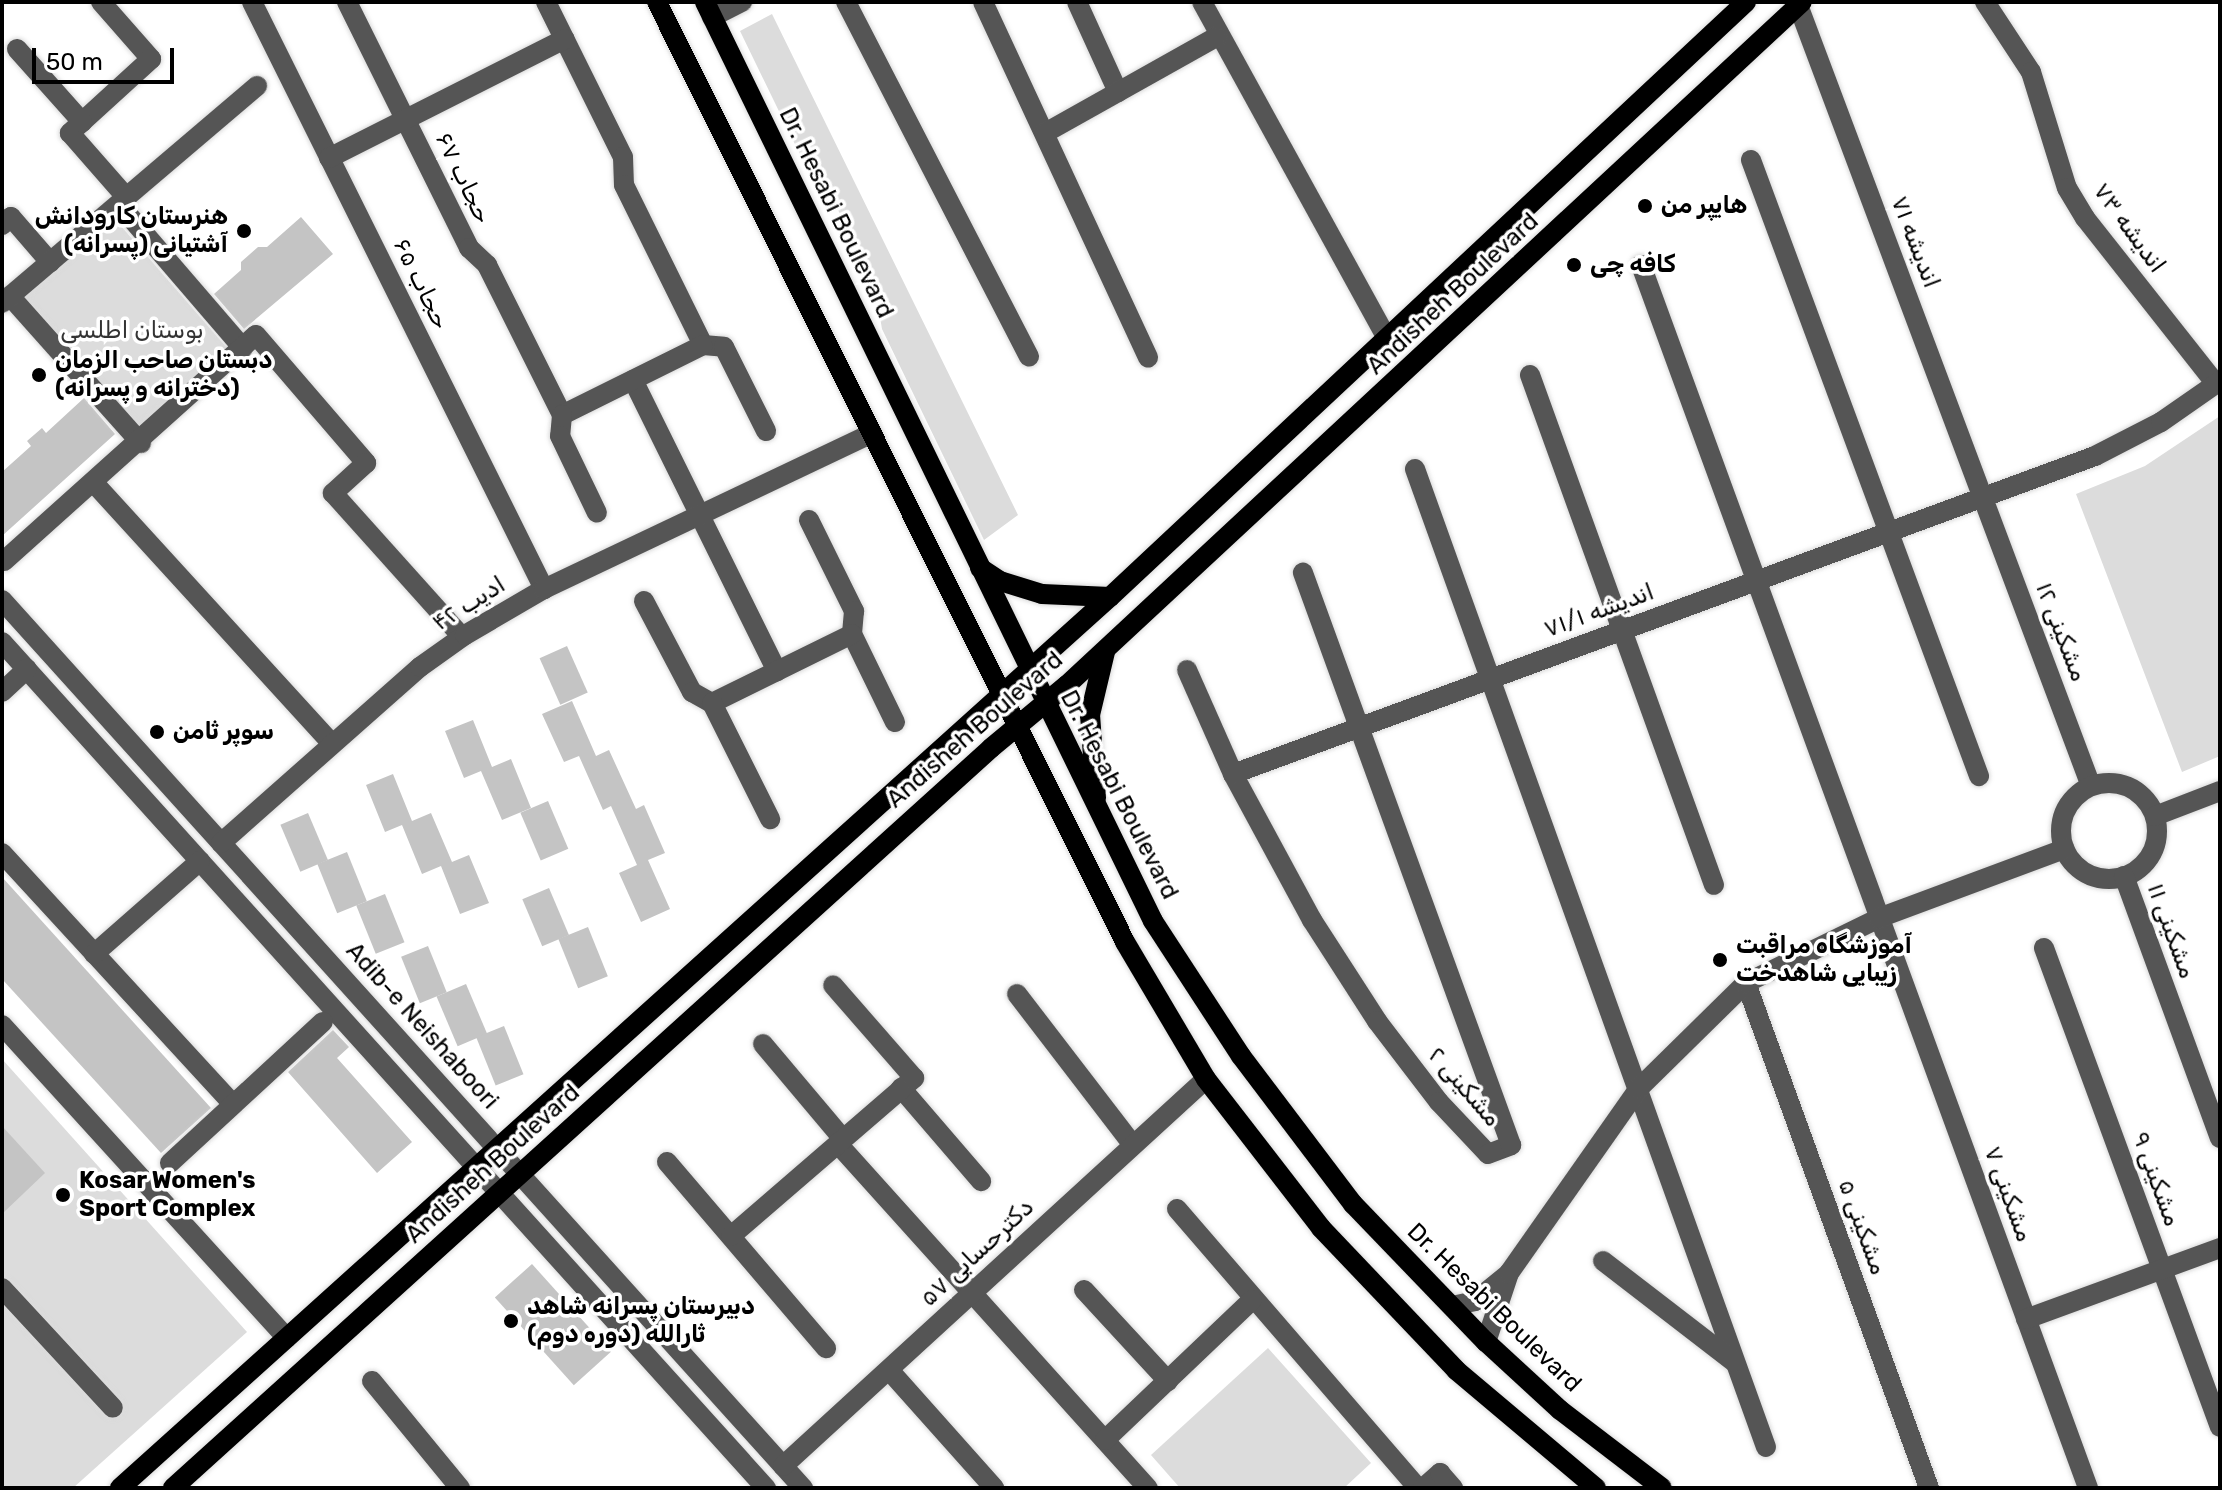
<!DOCTYPE html>
<meta charset="utf-8">
<style>
body{margin:0}
#map{position:relative;width:2222px;height:1490px;overflow:hidden;background:#fff;font-family:Rubik,"Noto Sans Arabic",sans-serif}
div>[style]{position:absolute}
[style*='--x']{left:calc(var(--x)*1px);top:calc(var(--y)*1px);width:calc(var(--w)*1px);rotate:calc(var(--a)*1deg)}
.green>*{inset:0;background:#dcdcdc;transform-origin:0 0}
.building>*{inset:0;background:#c4c4c4;transform-origin:0 0}
.roads{filter:drop-shadow(0 0 2px #dbdbdb) drop-shadow(0 0 2px #dbdbdb)}
.minor>*{height:20px;margin:-10px;padding:0 10px;transform-origin:10px;border-radius:10px;background:#555}
.minor>.ring{margin:-10px;padding:0;box-sizing:content-box;background:none;border:20px solid #555;border-radius:50%}
.major>*{height:20px;margin:-10px;padding:0 10px;transform-origin:10px;border-radius:10px;background:#000}
.dots>*{width:22px;height:22px;translate:-50% -50%;box-sizing:border-box;border:4px solid #fff;border-radius:50%}
span{translate:-50% -50%;white-space:nowrap;text-align:center;line-height:1.15;-webkit-text-stroke:7px #fff;paint-order:stroke}
.street-label{font-size:24px;color:#000}
.poi-label{font-size:24px;color:#000;font-weight:700}
.left{translate:0 -50%;text-align:left}
.right{translate:-100% -50%;text-align:right}
.park-label{font-size:24px;color:#333}
.frame{position:absolute;inset:0;border:4px solid #000;pointer-events:none}
.scale{position:absolute;left:32px;top:48px;width:142px;height:36px;box-sizing:border-box;border:4px solid #000;border-top:0;padding-left:10px;font-size:24px;line-height:28px;white-space:nowrap;color:#000;-webkit-text-stroke:6px #fff;paint-order:stroke}
</style>
<div id="map">
<div class="green">
<i style="clip-path:polygon(772px 14px,1018px 515px,984px 540px,882px 329px,874px 282px,829px 192px,808px 171px,740px 31px)"></i>
<i style="left:114px;top:218px;width:175px;height:123px;rotate:49deg"></i>
<i style="clip-path:polygon(2220px 416px,2220px 756px,2182px 772px,2076px 494px,2145px 466px)"></i>
<i style="clip-path:polygon(2px 1059px,247px 1332px,73px 1488px,2px 1488px)"></i>
<i style="clip-path:polygon(1268px 1348px,1371px 1463px,1344px 1488px,1180px 1488px,1151px 1455px)"></i>
</div>
<div class="building">
<i style="clip-path:polygon(301px 217px,333px 254px,244px 329px,214px 294px,241px 270px,241px 262px,258px 247px,267px 247px)"></i>
<i style="clip-path:polygon(84px 398px,115px 434px,2px 536px,2px 472px,31px 446px,27px 441px,42px 428px,46px 433px)"></i>
<i style="left:567px;top:646px;width:51px;height:30px;rotate:66deg"></i>
<i style="clip-path:polygon(572px 701px,596px 756px,609px 750px,636px 809px,644px 805px,665px 853px,648px 860px,670px 909px,641px 922px,619px 873px,637px 865px,611px 806px,603px 810px,579px 756px,564px 762px,542px 714px)"></i>
<i style="clip-path:polygon(473px 720px,492px 767px,511px 759px,531px 808px,502px 820px,481px 771px,464px 778px,445px 731px)"></i>
<i style="clip-path:polygon(393px 774px,412px 821px,431px 813px,452px 862px,447px 864px,469px 855px,489px 903px,460px 914px,441px 866px,422px 874px,402px 825px,385px 832px,366px 785px)"></i>
<i style="left:548px;top:801px;width:52px;height:30px;rotate:67deg"></i>
<i style="left:308px;top:813px;width:51px;height:30px;rotate:67deg"></i>
<i style="left:347px;top:852px;width:53px;height:32px;rotate:68deg"></i>
<i style="clip-path:polygon(2px 877px,211px 1108px,161px 1153px,2px 979px)"></i>
<i style="left:549px;top:888px;width:51px;height:29px;rotate:67deg"></i>
<i style="left:385px;top:894px;width:52px;height:31px;rotate:68deg"></i>
<i style="left:588px;top:927px;width:53px;height:32px;rotate:68deg"></i>
<i style="left:428px;top:946px;width:50px;height:29px;rotate:68deg"></i>
<i style="left:466px;top:984px;width:54px;height:32px;rotate:67deg"></i>
<i style="left:504px;top:1026px;width:52px;height:30px;rotate:68deg"></i>
<i style="clip-path:polygon(333px 1030px,349px 1047px,337px 1058px,412px 1142px,377px 1173px,288px 1072px)"></i>
<i style="clip-path:polygon(2px 1126px,45px 1173px,2px 1214px)"></i>
<i style="left:532px;top:1264px;width:118px;height:50px;rotate:48deg"></i>
</div>
<div class="roads">
<div class="minor">
<i style="--x:101;--y:2;--w:76;--a:48.7"></i>
<i style="--x:151;--y:59;--w:110;--a:137.6"></i>
<i style="--x:70;--y:133;--w:86;--a:48.8"></i>
<i style="--x:252;--y:2;--w:656;--a:63.55"></i>
<i style="--x:347;--y:2;--w:275;--a:63.6"></i>
<i style="--x:469;--y:248;--w:25;--a:43"></i>
<i style="--x:487;--y:265;--w:168;--a:63.4"></i>
<i style="--x:546;--y:2;--w:173;--a:63.6"></i>
<i style="--x:623;--y:157;--w:28;--a:88"></i>
<i style="--x:624;--y:185;--w:178;--a:63.7"></i>
<i style="--x:846;--y:2;--w:399;--a:62.7"></i>
<i style="--x:983;--y:2;--w:392;--a:65.1"></i>
<i style="--x:1077;--y:2;--w:99;--a:65.5"></i>
<i style="--x:1202;--y:2;--w:384;--a:61.2"></i>
<i style="--x:1985;--y:2;--w:84;--a:56.7"></i>
<i style="--x:2031;--y:72;--w:121;--a:72.8"></i>
<i style="--x:2067;--y:188;--w:35;--a:59"></i>
<i style="--x:2085;--y:218;--w:211;--a:51.7"></i>
<i style="--x:1798;--y:5;--w:834;--a:69.44"></i>
<i style="--x:712;--y:17;--w:34;--a:-27"></i>
<i style="--x:17;--y:49;--w:98;--a:48.3"></i>
<i style="--x:1045;--y:133;--w:196;--a:-29.3"></i>
<i style="--x:329;--y:158;--w:264;--a:-26.8"></i>
<i style="--x:1751;--y:160;--w:657;--a:69.69"></i>
<i style="--x:119;--y:204;--w:190;--a:49.3"></i>
<i style="--x:2;--y:225;--w:12;--a:-42"></i>
<i style="--x:11;--y:217;--w:60;--a:49.1"></i>
<i style="--x:1641;--y:265;--w:1302;--a:69.92"></i>
<i style="--x:10;--y:296;--w:197;--a:48.3"></i>
<i style="--x:2;--y:303;--w:335;--a:-40.4"></i>
<i style="--x:703;--y:345;--w:21;--a:5"></i>
<i style="--x:724;--y:347;--w:94;--a:63.4"></i>
<i style="--x:1530;--y:375;--w:542;--a:70.16"></i>
<i style="--x:633;--y:380;--w:325;--a:63.7"></i>
<i style="--x:562;--y:415;--w:157;--a:-26.4"></i>
<i style="--x:562;--y:415;--w:21;--a:95"></i>
<i style="--x:560;--y:436;--w:85;--a:64.3"></i>
<i style="--x:1415;--y:469;--w:1039;--a:70.26"></i>
<i style="--x:94;--y:483;--w:353;--a:47.6"></i>
<i style="--x:809;--y:520;--w:102;--a:63.7"></i>
<i style="--x:854;--y:611;--w:23;--a:95"></i>
<i style="--x:4;--y:561;--w:338;--a:-41.9"></i>
<i style="--x:256;--y:335;--w:169;--a:49.3"></i>
<i style="--x:366;--y:463;--w:45;--a:137.7"></i>
<i style="--x:333;--y:493;--w:193;--a:48.1"></i>
<i style="--x:2;--y:600;--w:1196;--a:47.95"></i>
<i style="--x:644;--y:601;--w:103;--a:62.2"></i>
<i style="--x:692;--y:692;--w:23;--a:29"></i>
<i style="--x:852;--y:634;--w:98;--a:64"></i>
<i style="--x:2;--y:642;--w:1140;--a:47.92"></i>
<i style="--x:1187;--y:670;--w:114;--a:66.1"></i>
<i style="--x:1233;--y:774;--w:166;--a:61.6"></i>
<i style="--x:1312;--y:920;--w:120;--a:57.2"></i>
<i style="--x:1377;--y:1021;--w:102;--a:52.6"></i>
<i style="--x:1439;--y:1102;--w:71;--a:46.7"></i>
<i style="--x:1488;--y:1154;--w:25;--a:-21"></i>
<i style="--x:1511;--y:1145;--w:609;--a:-109.98"></i>
<i style="--x:2;--y:692;--w:34;--a:-43"></i>
<i style="--x:712;--y:703;--w:156;--a:-26.2"></i>
<i style="--x:712;--y:703;--w:130;--a:63.4"></i>
<i style="--x:1233;--y:774;--w:919;--a:-20.25"></i>
<i style="--x:2095;--y:456;--w:74;--a:-27.3"></i>
<i style="--x:2161;--y:422;--w:72;--a:-34.8"></i>
<i class="ring" style="left:2061px;top:783px;width:76px;height:76px"></i>
<i style="--x:2155;--y:816;--w:70;--a:-21"></i>
<i style="--x:221;--y:843;--w:266;--a:-41.5"></i>
<i style="--x:420;--y:667;--w:55;--a:-35.4"></i>
<i style="--x:465;--y:635;--w:91;--a:-30.2"></i>
<i style="--x:544;--y:589;--w:363;--a:-25.4"></i>
<i style="--x:2;--y:853;--w:341;--a:47.4"></i>
<i style="--x:2124;--y:876;--w:279;--a:69.9"></i>
<i style="--x:2044;--y:948;--w:510;--a:69.83"></i>
<i style="--x:94;--y:954;--w:141;--a:-41.3"></i>
<i style="--x:1746;--y:983;--w:537;--a:70.08"></i>
<i style="--x:1017;--y:994;--w:190;--a:52.5"></i>
<i style="--x:2;--y:1025;--w:423;--a:47.7"></i>
<i style="--x:763;--y:1044;--w:124;--a:49.9"></i>
<i style="--x:901;--y:1088;--w:123;--a:49.3"></i>
<i style="--x:838;--y:1144;--w:463;--a:48"></i>
<i style="--x:667;--y:1162;--w:245;--a:49.5"></i>
<i style="--x:170;--y:1163;--w:208;--a:-42.7"></i>
<i style="--x:1177;--y:1209;--w:369;--a:49.2"></i>
<i style="--x:731;--y:1236;--w:242;--a:-40.8"></i>
<i style="--x:914;--y:1078;--w:123;--a:-131.1"></i>
<i style="--x:1603;--y:1261;--w:165;--a:37.6"></i>
<i style="--x:2;--y:1288;--w:163;--a:47.2"></i>
<i style="--x:1084;--y:1290;--w:124;--a:47.3"></i>
<i style="--x:1452;--y:1306;--w:24;--a:-12"></i>
<i style="--x:1475;--y:1301;--w:40;--a:-39"></i>
<i style="--x:2026;--y:1319;--w:207;--a:-20.1"></i>
<i style="--x:1486;--y:1342;--w:73;--a:-71.6"></i>
<i style="--x:1509;--y:1273;--w:226;--a:-54.9"></i>
<i style="--x:1639;--y:1088;--w:150;--a:-44.5"></i>
<i style="--x:1746;--y:983;--w:148;--a:-26"></i>
<i style="--x:1879;--y:918;--w:198;--a:-20.4"></i>
<i style="--x:889;--y:1370;--w:158;--a:48.3"></i>
<i style="--x:372;--y:1381;--w:139;--a:50.6"></i>
<i style="--x:1105;--y:1440;--w:203;--a:-43.6"></i>
<i style="--x:783;--y:1466;--w:573;--a:-42.46"></i>
<i style="--x:1423;--y:1488;--w:23;--a:-41"></i>
<i style="--x:1440;--y:1473;--w:20;--a:49"></i>
</div>
<div class="major">
<i style="--x:657;--y:2;--w:1050;--a:63.53"></i>
<i style="--x:1125;--y:942;--w:159;--a:59.4"></i>
<i style="--x:1206;--y:1079;--w:188;--a:52.3"></i>
<i style="--x:1321;--y:1228;--w:196;--a:46.4"></i>
<i style="--x:1456;--y:1370;--w:183;--a:40.1"></i>
<i style="--x:705;--y:2;--w:1022;--a:64.01"></i>
<i style="--x:1153;--y:921;--w:161;--a:56.9"></i>
<i style="--x:1241;--y:1056;--w:186;--a:52.9"></i>
<i style="--x:1353;--y:1204;--w:192;--a:46.1"></i>
<i style="--x:1486;--y:1342;--w:100;--a:42.6"></i>
<i style="--x:1560;--y:1410;--w:128;--a:37.4"></i>
<i style="--x:980;--y:568;--w:24;--a:33"></i>
<i style="--x:1000;--y:581;--w:44;--a:17.2"></i>
<i style="--x:1042;--y:594;--w:68;--a:2.5"></i>
<i style="--x:1096;--y:798;--w:83;--a:-94.1"></i>
<i style="--x:1090;--y:715;--w:65;--a:-76.6"></i>
<i style="--x:120;--y:1488;--w:1332;--a:-41.99"></i>
<i style="--x:1110;--y:597;--w:871;--a:-43.09"></i>
<i style="--x:173;--y:1488;--w:1103;--a:-42.13"></i>
<i style="--x:991;--y:748;--w:99;--a:-39.7"></i>
<i style="--x:1067;--y:685;--w:1003;--a:-42.9"></i>
</div>
</div>
<div class="dots">
<i style="left:1645px;top:206px;background:#000"></i>
<i style="left:244px;top:231px;background:#000"></i>
<i style="left:1574px;top:265px;background:#000"></i>
<i style="left:39px;top:375px;background:#000"></i>
<i style="left:157px;top:732px;background:#000"></i>
<i style="left:1720px;top:960px;background:#000"></i>
<i style="left:63px;top:1195px;background:#000"></i>
<i style="left:511px;top:1321px;background:#000"></i>
</div>
<div class="street-label">
<span style="left:463px;top:178px;rotate:64deg">حجاب ۶۷</span>
<span style="left:836px;top:213px;rotate:64deg">Dr. Hesabi Boulevard</span>
<span style="left:2129px;top:228px;rotate:54deg">اندیشه ۷۳</span>
<span style="left:1915px;top:242px;rotate:69deg">اندیشه ۷۱</span>
<span style="left:421px;top:284px;rotate:64deg">حجاب ۶۵</span>
<span style="left:1453px;top:294px;rotate:-43deg">Andisheh Boulevard</span>
<span style="left:469px;top:604px;rotate:-32deg">ادیب ۴۲</span>
<span style="left:1599px;top:611px;rotate:-20deg">اندیشه ۷۱/۱</span>
<span style="left:2061px;top:632px;rotate:69deg">مشکینی ۱۲</span>
<span style="left:975px;top:730px;rotate:-41deg">Andisheh Boulevard</span>
<span style="left:1119px;top:795px;rotate:63deg">Dr. Hesabi Boulevard</span>
<span style="left:2171px;top:931px;rotate:70deg">مشکینی ۱۱</span>
<span style="left:422px;top:1026px;rotate:48deg">Adib-e Neishaboori</span>
<span style="left:1464px;top:1087px;rotate:49deg">مشکینی ۲</span>
<span style="left:493px;top:1164px;rotate:-42deg">Andisheh Boulevard</span>
<span style="left:2156px;top:1179px;rotate:70deg">مشکینی ۹</span>
<span style="left:2008px;top:1194px;rotate:70deg">مشکینی ۷</span>
<span style="left:1862px;top:1227px;rotate:70deg">مشکینی ۵</span>
<span style="left:977px;top:1253px;rotate:-43deg">دکترحسابی ۵۷</span>
<span style="left:1494px;top:1308px;rotate:44deg">Dr. Hesabi Boulevard</span>
</div>
<div class="poi-label">
<span class="left" style="left:1661px;top:206px">هایپر من</span>
<span class="right" style="left:228px;top:231px">هنرستان کارودانش<br>آشتیانی (پسرانه)</span>
<span class="left" style="left:1590px;top:265px">کافه چی</span>
<span class="left" style="left:55px;top:375px">دبستان صاحب الزمان<br>(دخترانه و پسرانه)</span>
<span class="left" style="left:173px;top:732px">سوپر ثامن</span>
<span class="left" style="left:1736px;top:960px">آموزشگاه مراقبت<br>زیبایی شاهدخت</span>
<span class="left" style="left:79px;top:1195px">Kosar Women's<br>Sport Complex</span>
<span class="left" style="left:527px;top:1321px">دبیرستان پسرانه شاهد<br>ثارالله (دوره دوم)</span>
</div>
<div class="park-label">
<span style="left:132px;top:331px">بوستان اطلسی</span>
</div>
<div class="frame"></div>
<div class="scale">50 m</div>
</div>
